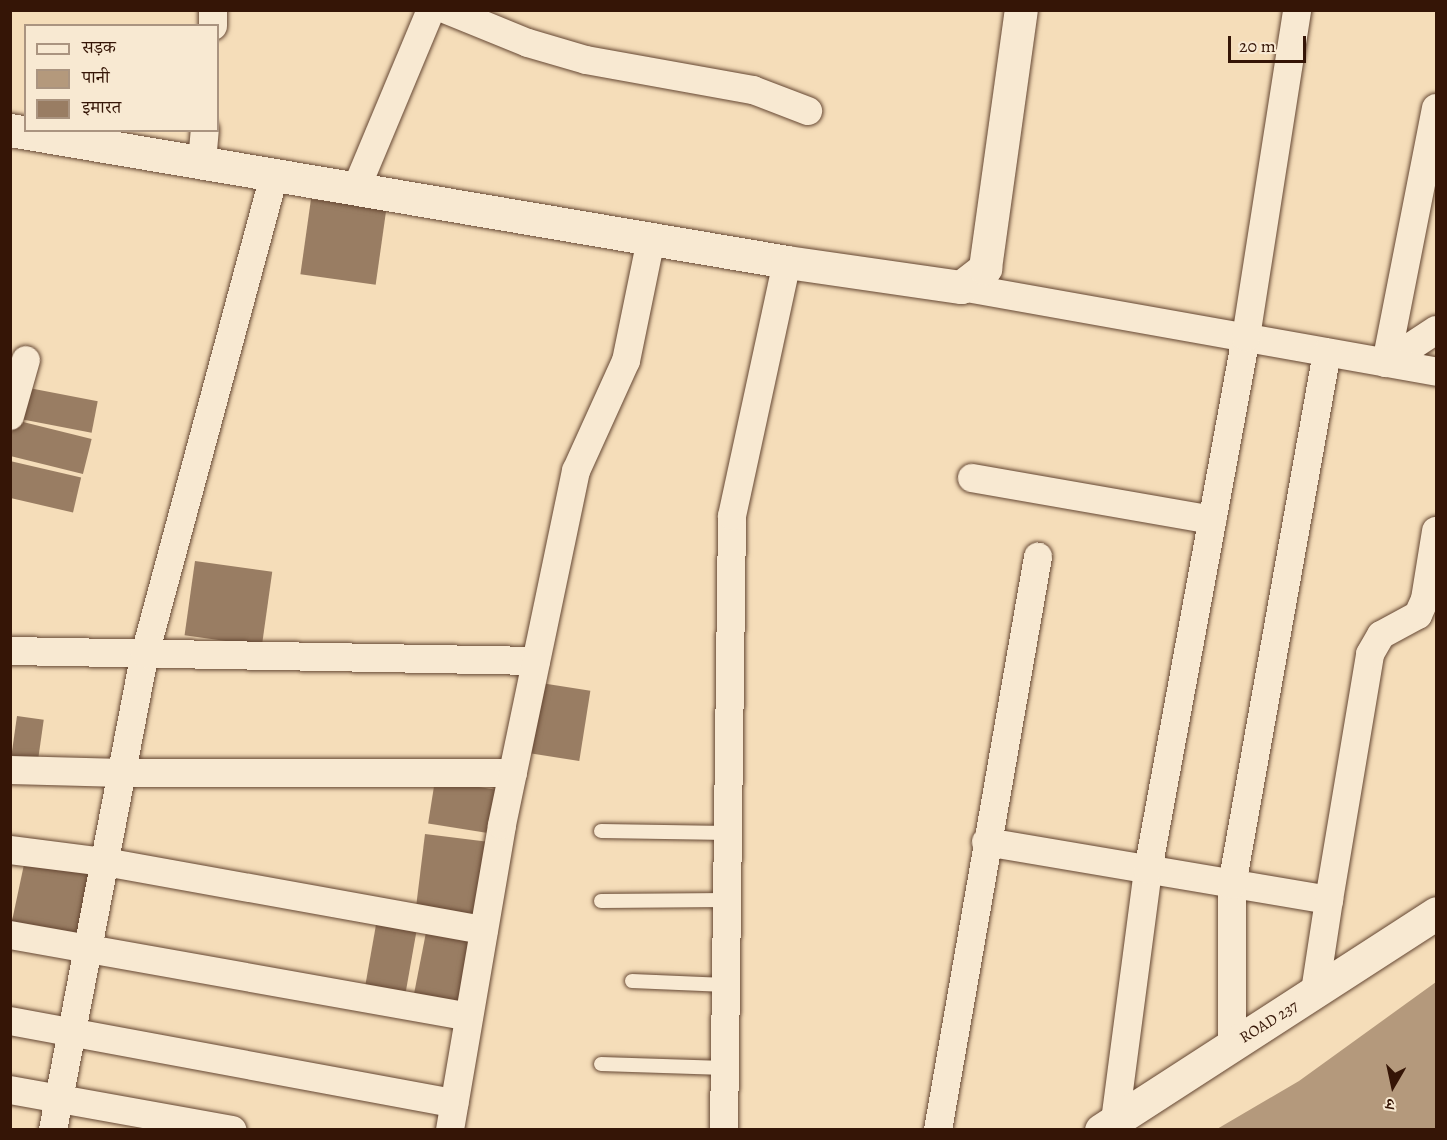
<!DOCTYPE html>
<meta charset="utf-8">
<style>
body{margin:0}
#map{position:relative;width:1447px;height:1140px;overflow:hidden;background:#f5ddb9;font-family:Alegreya,"Noto Serif Devanagari",serif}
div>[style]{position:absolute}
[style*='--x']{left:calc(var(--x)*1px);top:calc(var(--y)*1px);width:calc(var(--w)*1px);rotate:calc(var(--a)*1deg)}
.water>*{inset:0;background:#b4997c}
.building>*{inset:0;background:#997d63;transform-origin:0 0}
.roads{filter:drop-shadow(0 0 2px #654733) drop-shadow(0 0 2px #654733)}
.lane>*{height:14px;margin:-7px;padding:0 7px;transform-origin:7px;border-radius:7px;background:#f8e9d2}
.street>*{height:28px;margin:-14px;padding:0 14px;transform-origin:14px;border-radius:14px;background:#f8e9d2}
.secondary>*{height:33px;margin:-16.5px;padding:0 16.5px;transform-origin:16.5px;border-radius:16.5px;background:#f8e9d2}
span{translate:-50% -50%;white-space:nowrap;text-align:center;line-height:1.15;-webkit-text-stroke:4.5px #f8e9d2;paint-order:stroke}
.street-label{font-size:16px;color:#351506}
.frame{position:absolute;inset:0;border:12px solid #351506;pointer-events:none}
.legend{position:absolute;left:24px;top:24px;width:195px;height:108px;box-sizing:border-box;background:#f8e9d2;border:2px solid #aa9480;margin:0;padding:8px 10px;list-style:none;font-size:18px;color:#351506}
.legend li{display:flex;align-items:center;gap:12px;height:30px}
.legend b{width:30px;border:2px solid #aa9480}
.north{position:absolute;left:1363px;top:1056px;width:60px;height:60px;-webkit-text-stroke:4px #f8e9d2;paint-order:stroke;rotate:189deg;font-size:16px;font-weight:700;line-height:24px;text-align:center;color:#351506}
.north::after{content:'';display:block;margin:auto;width:21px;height:27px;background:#351506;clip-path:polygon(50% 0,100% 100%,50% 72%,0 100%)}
.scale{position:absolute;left:1228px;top:36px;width:78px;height:27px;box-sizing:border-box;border:3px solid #351506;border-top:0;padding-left:8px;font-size:18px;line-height:21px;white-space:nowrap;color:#351506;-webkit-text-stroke:4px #f8e9d2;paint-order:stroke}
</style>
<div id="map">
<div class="water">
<i style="clip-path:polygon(1436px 982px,1436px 1129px,1217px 1129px,1299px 1081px)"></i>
</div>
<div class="building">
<i style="left:311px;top:199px;width:76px;height:76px;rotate:8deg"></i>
<i style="left:29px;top:388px;width:70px;height:32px;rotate:11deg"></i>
<i style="left:15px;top:420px;width:79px;height:36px;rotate:14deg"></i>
<i style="left:10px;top:461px;width:73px;height:36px;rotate:13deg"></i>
<i style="left:195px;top:561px;width:78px;height:75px;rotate:8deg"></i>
<i style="left:541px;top:683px;width:50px;height:71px;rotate:9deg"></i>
<i style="left:17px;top:716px;width:27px;height:40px;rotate:8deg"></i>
<i style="left:435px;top:780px;width:62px;height:44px;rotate:9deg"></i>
<i style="left:425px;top:834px;width:63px;height:80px;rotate:7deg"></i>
<i style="left:26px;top:855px;width:69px;height:70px;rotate:12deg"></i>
<i style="left:377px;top:919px;width:41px;height:74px;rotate:10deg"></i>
<i style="left:428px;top:922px;width:49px;height:79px;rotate:11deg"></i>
</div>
<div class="roads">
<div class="lane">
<i style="--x:601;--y:831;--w:127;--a:0.9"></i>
<i style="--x:601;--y:901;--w:126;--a:-0.5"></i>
<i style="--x:632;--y:981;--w:94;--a:2.4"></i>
<i style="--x:601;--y:1064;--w:124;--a:1.8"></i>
</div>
<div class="street">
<i style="--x:213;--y:10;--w:16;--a:90"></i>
<i style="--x:447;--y:10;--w:87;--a:22.2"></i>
<i style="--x:528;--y:43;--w:60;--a:16.3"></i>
<i style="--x:586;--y:60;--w:170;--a:10.2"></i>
<i style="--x:753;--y:90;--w:59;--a:20.9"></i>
<i style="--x:1436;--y:108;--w:260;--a:101.1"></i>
<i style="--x:1386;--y:363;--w:60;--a:-33.4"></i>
<i style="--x:202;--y:162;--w:32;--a:-85"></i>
<i style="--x:356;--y:189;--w:194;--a:-67.3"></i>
<i style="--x:961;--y:287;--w:483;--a:10.1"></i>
<i style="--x:10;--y:416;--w:58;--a:-74.1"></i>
<i style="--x:972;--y:478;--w:244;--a:9.9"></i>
<i style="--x:10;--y:651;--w:526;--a:1.09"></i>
<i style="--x:10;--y:770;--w:113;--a:1.5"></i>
<i style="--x:123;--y:773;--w:390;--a:0"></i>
<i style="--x:986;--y:842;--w:348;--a:9.6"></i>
<i style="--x:1329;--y:900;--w:93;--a:98.7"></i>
<i style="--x:10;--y:850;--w:96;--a:7.2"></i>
<i style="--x:105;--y:862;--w:385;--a:10.2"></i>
<i style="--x:1329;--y:900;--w:249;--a:-80.5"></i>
<i style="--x:1370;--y:654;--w:22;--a:-60"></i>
<i style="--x:1381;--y:635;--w:42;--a:-28.4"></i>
<i style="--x:1418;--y:615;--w:17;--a:-66"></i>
<i style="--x:1425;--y:599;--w:69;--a:-80.8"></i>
<i style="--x:10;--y:935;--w:466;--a:10.1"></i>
<i style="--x:10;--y:1021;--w:452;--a:10.5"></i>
<i style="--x:1232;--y:1045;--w:160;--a:-90"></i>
<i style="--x:1232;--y:885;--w:541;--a:-79.89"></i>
<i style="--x:10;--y:1090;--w:226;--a:10.2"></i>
<i style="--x:1115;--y:1121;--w:253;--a:-82.5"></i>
<i style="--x:1148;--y:870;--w:542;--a:-79.58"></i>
<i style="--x:1246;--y:337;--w:331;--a:-81.1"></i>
<i style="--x:53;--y:1130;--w:485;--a:-79.1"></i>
<i style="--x:145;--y:654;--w:496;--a:-74.9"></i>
<i style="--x:450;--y:1130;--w:309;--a:-80.3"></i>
<i style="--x:502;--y:825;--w:362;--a:-78.2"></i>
<i style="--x:576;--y:471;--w:121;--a:-65.6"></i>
<i style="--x:626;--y:361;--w:125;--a:-78.4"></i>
<i style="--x:724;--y:1130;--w:614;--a:-89.25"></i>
<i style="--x:732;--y:516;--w:260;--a:-77.8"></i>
<i style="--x:938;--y:1130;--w:582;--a:-80.1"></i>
</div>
<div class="secondary">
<i style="--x:10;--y:130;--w:788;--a:9.64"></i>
<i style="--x:787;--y:262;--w:176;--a:8.2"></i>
<i style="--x:961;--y:287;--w:31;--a:-38"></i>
<i style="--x:985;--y:268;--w:260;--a:-82.1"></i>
<i style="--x:1101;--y:1130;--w:399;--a:-32.9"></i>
</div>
</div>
<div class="street-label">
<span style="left:1269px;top:1022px;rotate:-32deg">ROAD 237</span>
</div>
<div class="frame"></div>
<ul class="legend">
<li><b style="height:8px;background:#f8e9d2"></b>सड़क</li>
<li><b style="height:16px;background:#b4997c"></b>पानी</li>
<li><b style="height:16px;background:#997d63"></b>इमारत</li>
</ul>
<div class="north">उ</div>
<div class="scale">20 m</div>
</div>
